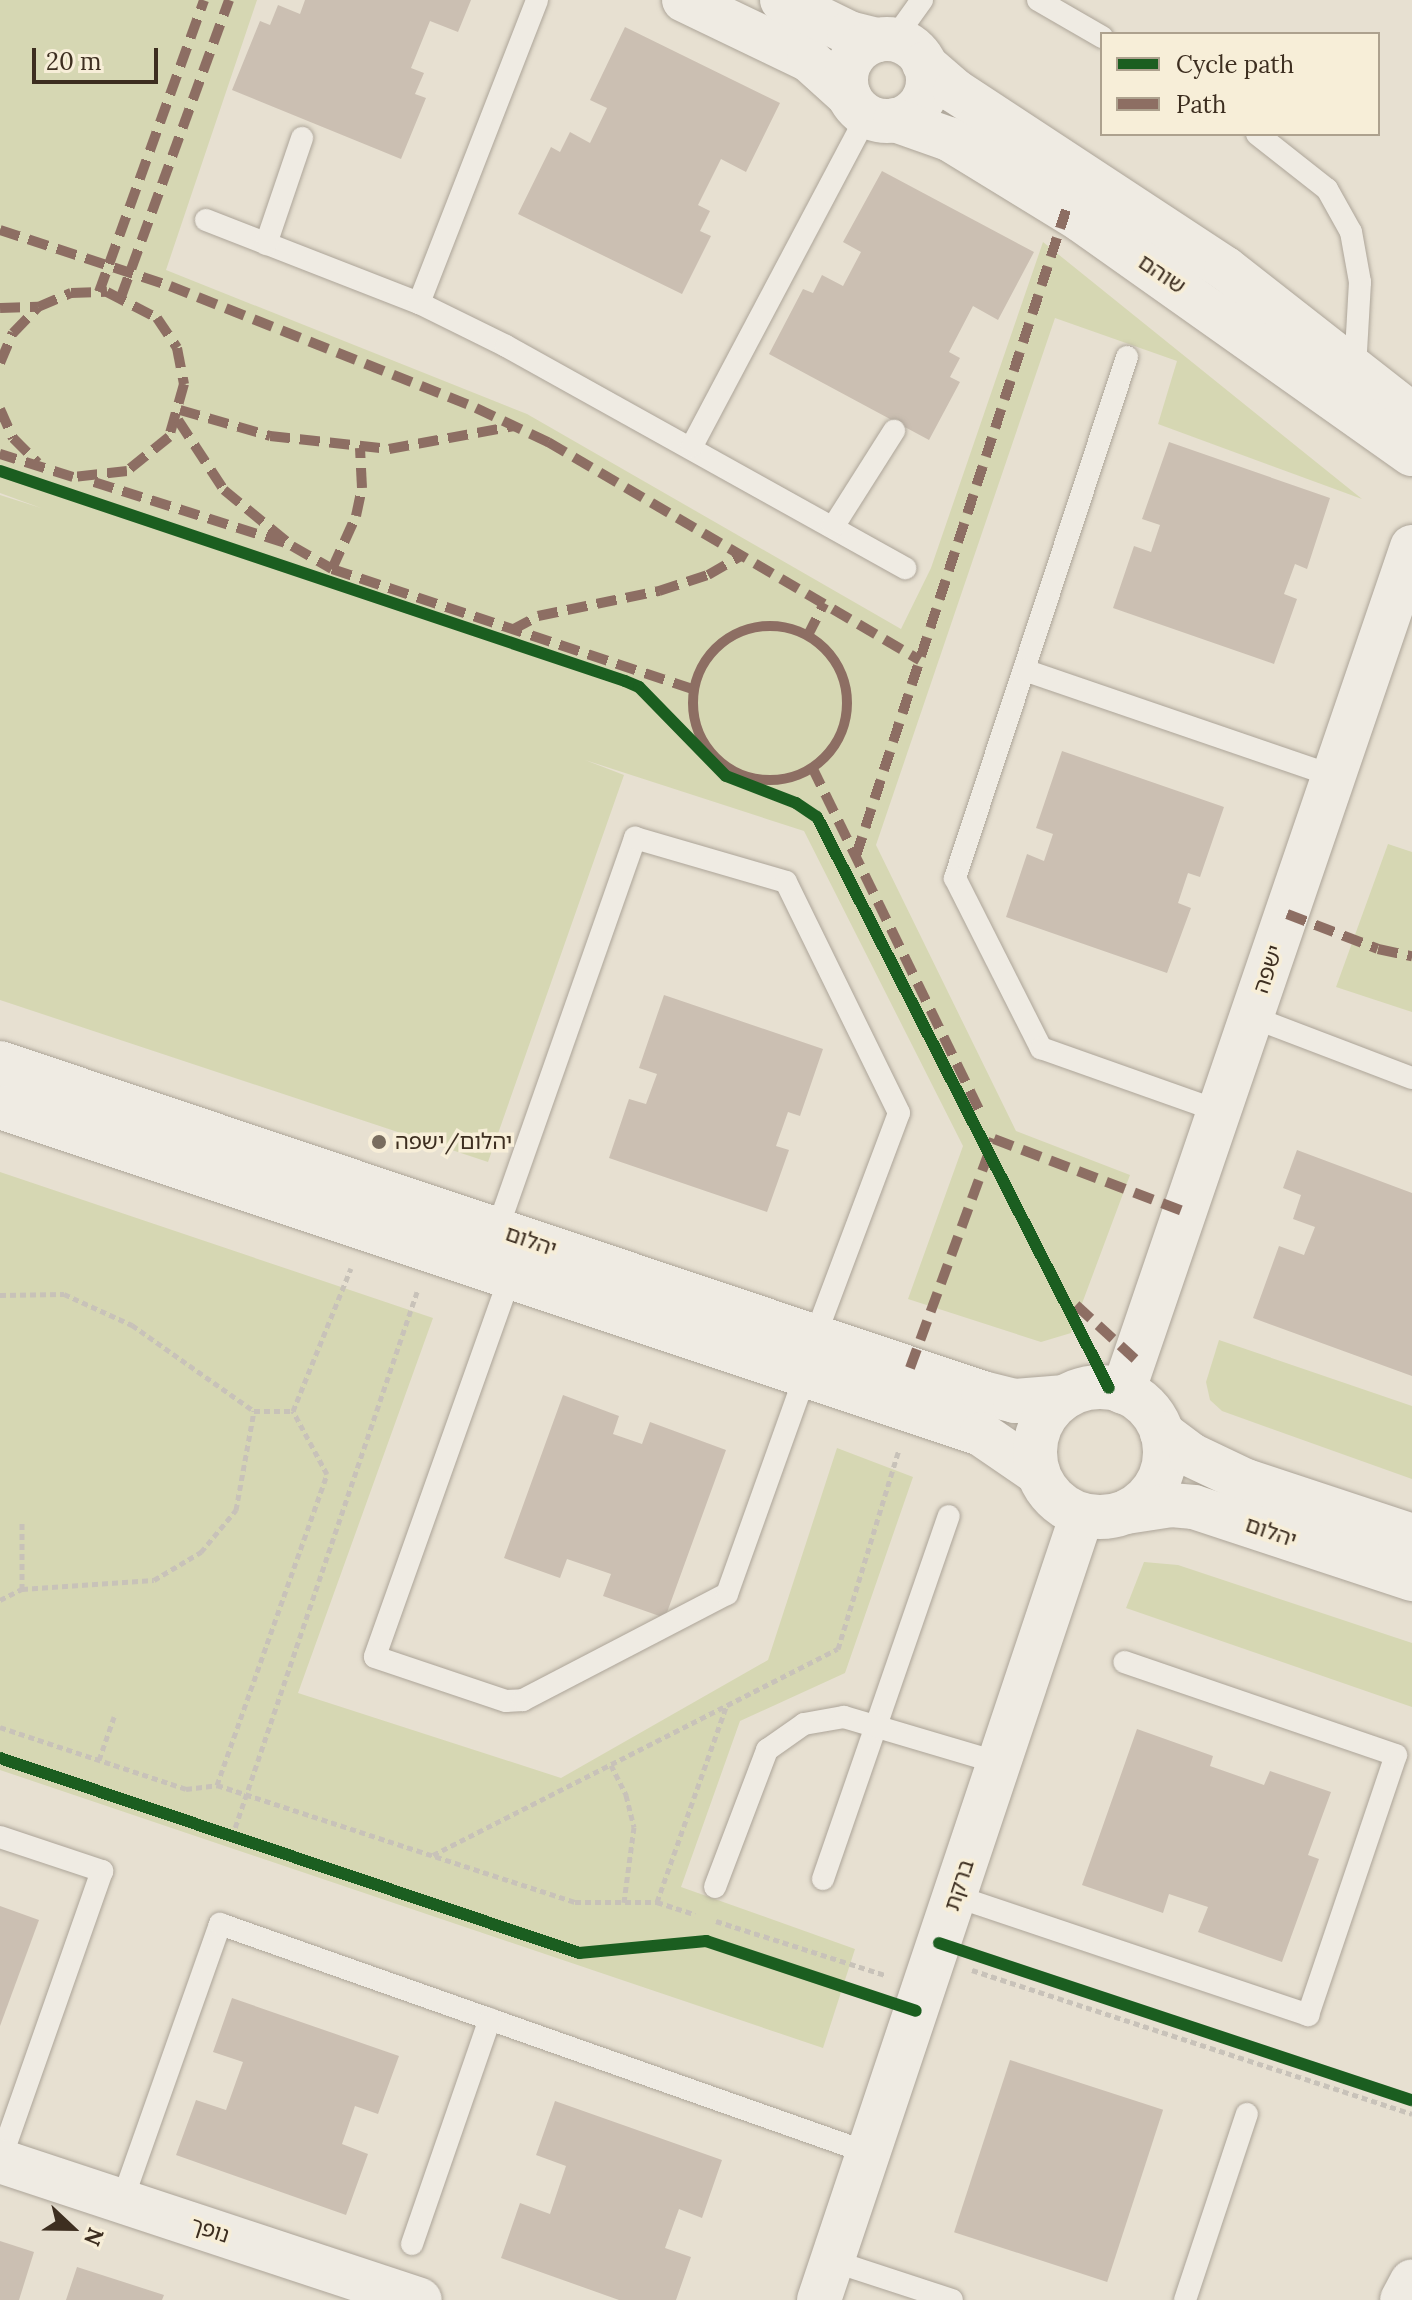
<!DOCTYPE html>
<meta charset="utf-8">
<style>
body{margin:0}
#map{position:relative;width:1412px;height:2300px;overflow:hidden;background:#e7e0d1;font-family:Lora,"Noto Sans Hebrew",serif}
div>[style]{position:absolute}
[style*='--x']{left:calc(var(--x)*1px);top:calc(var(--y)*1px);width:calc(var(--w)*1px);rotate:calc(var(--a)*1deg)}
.green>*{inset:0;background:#d6d7b3}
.building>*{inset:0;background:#cbbfb2;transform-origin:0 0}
.path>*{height:5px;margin-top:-2.5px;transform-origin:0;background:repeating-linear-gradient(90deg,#c8c2b9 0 6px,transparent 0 10px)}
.roads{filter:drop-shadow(0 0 2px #ada599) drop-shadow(0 0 2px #ada599)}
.service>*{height:22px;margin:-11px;padding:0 11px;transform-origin:11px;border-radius:11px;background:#efebe3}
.minor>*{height:44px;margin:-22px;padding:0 22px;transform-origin:22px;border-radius:22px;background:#efebe3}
.minor>.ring{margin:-22px;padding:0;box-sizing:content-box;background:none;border:44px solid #efebe3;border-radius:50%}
.tertiary>*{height:44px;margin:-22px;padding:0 22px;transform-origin:22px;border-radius:22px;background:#efebe3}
.tertiary>.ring{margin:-22px;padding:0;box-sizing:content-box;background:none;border:44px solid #efebe3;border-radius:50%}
.quiet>*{height:10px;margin-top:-5px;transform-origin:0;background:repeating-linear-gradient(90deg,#8d6e63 0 20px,transparent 0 30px)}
.quiet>.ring{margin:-5px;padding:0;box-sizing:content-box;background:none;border:10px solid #8d6e63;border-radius:50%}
.cycleway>*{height:12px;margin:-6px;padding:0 6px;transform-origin:6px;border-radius:6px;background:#1b5e20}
.dots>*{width:22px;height:22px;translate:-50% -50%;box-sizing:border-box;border:4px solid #f7eed8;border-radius:50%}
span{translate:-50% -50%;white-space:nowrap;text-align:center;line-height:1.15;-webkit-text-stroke:7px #f7eed8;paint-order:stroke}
.street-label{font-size:22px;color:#3d2e20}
.poi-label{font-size:22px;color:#3d2e20}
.left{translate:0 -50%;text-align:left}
.legend{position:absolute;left:1100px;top:32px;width:280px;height:104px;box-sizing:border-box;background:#f7eed8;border:2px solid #ada18e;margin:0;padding:10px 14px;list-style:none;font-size:24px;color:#3d2e20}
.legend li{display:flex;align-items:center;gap:16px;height:40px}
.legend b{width:40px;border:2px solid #ada18e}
.north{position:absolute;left:32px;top:2188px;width:80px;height:80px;-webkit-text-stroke:6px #f7eed8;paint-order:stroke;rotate:112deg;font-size:22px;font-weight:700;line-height:32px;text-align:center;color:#3d2e20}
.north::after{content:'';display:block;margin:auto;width:28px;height:36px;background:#3d2e20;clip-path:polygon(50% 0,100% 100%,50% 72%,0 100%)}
.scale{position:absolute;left:32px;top:48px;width:126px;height:36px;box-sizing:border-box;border:4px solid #3d2e20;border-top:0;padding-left:10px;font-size:24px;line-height:28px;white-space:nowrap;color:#3d2e20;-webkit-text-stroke:6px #f7eed8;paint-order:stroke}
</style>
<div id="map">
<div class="green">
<i style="clip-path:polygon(0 0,257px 0,166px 270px,527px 414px,901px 629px,931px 568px,1043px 242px,1362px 499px,1158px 424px,1177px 361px,1055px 318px,876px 845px,1016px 1131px,1130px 1175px,1071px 1333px,1041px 1342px,908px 1299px,963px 1146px,804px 831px,585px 760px,624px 775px,488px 1162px,0 1000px,0 495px,41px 508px,0 493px)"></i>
<i style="clip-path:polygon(1388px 844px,1412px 852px,1412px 1012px,1336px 987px)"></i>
<i style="clip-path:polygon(0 1172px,433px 1318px,298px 1693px,561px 1778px,768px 1660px,837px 1448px,913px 1477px,845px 1673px,740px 1721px,681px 1887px,855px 1949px,823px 2048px,0 1770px)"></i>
<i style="clip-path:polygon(1219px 1340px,1412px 1406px,1412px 1479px,1222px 1411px,1210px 1400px,1206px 1382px)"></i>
<i style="clip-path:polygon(1144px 1562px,1178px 1565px,1412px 1643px,1412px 1707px,1126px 1608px)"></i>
</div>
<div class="building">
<i style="clip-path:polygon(305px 0,471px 0,458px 32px,430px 21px,411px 68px,424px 73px,415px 94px,426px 98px,401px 159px,232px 90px,260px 21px,270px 25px,278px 5px,300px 14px)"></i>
<i style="clip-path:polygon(625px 27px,780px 103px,746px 172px,721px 159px,698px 205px,710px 211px,700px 231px,711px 236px,682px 294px,518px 214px,551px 147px,560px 152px,570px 132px,590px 143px,607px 108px,590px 100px)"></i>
<i style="clip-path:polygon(882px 171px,1034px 252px,998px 320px,973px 306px,949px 352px,960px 358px,950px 377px,960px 382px,929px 440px,769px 354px,803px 289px,813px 293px,822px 275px,843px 286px,861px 252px,843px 242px)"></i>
<i style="clip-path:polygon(1169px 442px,1330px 498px,1307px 569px,1295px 564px,1284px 594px,1297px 599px,1274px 664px,1113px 608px,1134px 546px,1151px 552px,1160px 525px,1142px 519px)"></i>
<i style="clip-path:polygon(1062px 751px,1224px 807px,1200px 877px,1188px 873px,1178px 903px,1191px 908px,1167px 973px,1006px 917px,1027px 854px,1044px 861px,1053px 834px,1036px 828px)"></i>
<i style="clip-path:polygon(664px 995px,823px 1049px,800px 1116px,788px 1112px,776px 1146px,789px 1150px,767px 1212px,609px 1158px,629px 1099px,646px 1104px,657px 1074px,639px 1068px)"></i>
<i style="clip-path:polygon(1297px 1150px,1412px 1193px,1412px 1376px,1253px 1318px,1279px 1246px,1304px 1255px,1315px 1227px,1293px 1219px,1301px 1195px,1283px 1188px)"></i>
<i style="clip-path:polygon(563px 1395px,619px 1416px,613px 1434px,642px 1444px,650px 1422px,726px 1450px,665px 1618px,603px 1596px,611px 1574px,567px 1559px,560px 1578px,504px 1558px)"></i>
<i style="clip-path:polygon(1137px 1729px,1213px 1756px,1210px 1766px,1264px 1785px,1270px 1771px,1331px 1792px,1308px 1855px,1319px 1859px,1282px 1962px,1198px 1932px,1208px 1907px,1169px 1894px,1163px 1913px,1082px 1885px)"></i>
<i style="clip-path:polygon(0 1906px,39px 1920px,0 2026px)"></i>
<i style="clip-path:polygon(232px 1998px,399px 2056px,378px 2114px,355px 2106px,342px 2144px,368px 2154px,346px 2215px,176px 2155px,196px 2100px,226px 2110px,243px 2062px,213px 2052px)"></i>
<i style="left:1010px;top:2060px;width:161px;height:181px;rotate:18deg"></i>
<i style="clip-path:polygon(555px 2101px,722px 2160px,702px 2218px,679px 2209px,665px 2248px,691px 2257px,676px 2300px,619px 2300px,501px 2258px,520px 2203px,550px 2214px,566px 2166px,536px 2155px)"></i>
<i style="clip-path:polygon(0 2241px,34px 2252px,19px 2300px,0 2300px)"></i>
<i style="clip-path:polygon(77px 2267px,164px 2295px,162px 2300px,66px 2300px)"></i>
</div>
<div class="path">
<i style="--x:0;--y:1295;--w:64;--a:-0.9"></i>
<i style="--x:64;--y:1294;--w:75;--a:24.5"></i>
<i style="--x:132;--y:1325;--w:149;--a:35.2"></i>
<i style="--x:254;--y:1411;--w:39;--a:0"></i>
<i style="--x:22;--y:1589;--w:67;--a:-90"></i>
<i style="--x:0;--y:1600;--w:25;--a:-27"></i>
<i style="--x:22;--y:1589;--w:132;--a:-3.9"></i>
<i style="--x:154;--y:1580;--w:55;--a:-30.8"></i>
<i style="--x:201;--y:1552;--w:55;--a:-50.2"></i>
<i style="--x:236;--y:1510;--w:101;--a:-79.7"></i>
<i style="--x:0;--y:1727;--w:196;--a:18.4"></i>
<i style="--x:186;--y:1789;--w:31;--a:-7"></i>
<i style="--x:217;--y:1785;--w:377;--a:18.1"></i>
<i style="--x:575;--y:1902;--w:82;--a:0"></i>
<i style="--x:657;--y:1902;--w:40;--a:18"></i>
<i style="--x:99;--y:1760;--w:46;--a:-70.8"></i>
<i style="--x:611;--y:1765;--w:34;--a:63"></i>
<i style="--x:626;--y:1795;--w:33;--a:76"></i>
<i style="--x:634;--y:1827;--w:76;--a:97.6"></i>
<i style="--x:217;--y:1785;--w:330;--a:-70.5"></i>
<i style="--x:327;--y:1474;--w:72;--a:-118.4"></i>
<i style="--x:293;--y:1411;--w:154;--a:-67.9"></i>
<i style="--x:232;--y:1837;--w:576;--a:-71.25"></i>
<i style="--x:433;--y:1855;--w:454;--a:-27"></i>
<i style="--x:838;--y:1649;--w:208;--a:-73"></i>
<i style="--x:657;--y:1902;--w:207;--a:-70.5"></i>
<i style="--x:716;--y:1921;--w:177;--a:17.7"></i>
<i style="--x:972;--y:1970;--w:463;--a:18.1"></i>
</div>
<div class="roads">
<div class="service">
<i style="--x:1038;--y:0;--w:74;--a:30"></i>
<i style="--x:894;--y:39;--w:48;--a:-54.3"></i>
<i style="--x:1257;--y:134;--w:89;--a:38.2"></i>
<i style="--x:1327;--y:189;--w:49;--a:60.8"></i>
<i style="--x:1351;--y:232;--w:51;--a:79.8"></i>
<i style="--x:1360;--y:282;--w:86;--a:93.3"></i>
<i style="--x:206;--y:220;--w:229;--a:21.3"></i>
<i style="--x:419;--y:303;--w:97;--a:26.3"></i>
<i style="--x:506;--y:346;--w:457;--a:29.1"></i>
<i style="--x:266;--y:244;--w:112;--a:-71.2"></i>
<i style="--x:419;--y:303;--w:325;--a:-68.7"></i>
<i style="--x:1127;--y:357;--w:549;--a:108.27"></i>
<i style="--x:955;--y:878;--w:191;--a:63.2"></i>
<i style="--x:1041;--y:1048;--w:189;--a:19.5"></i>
<i style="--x:692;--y:446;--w:374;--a:-62.1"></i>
<i style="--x:833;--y:527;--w:114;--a:-57.6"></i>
<i style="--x:1024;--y:670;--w:328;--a:18.9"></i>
<i style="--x:1252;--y:1017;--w:171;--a:20.9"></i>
<i style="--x:497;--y:1230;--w:416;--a:-70.6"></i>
<i style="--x:635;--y:838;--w:157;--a:16.2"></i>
<i style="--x:786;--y:882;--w:257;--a:63.9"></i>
<i style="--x:899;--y:1113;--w:238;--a:110.6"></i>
<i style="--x:510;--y:1277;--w:403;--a:109.6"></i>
<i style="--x:375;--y:1657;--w:138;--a:18.6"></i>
<i style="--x:506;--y:1701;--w:17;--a:-3"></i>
<i style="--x:523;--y:1700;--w:230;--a:-27.5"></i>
<i style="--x:727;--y:1594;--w:232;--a:-70.3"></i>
<i style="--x:0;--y:1837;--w:108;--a:18.4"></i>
<i style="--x:102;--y:1871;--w:307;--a:109.4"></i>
<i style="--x:823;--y:1879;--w:384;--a:-70.9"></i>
<i style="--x:715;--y:1887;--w:147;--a:-69.2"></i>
<i style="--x:767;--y:1750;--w:45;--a:-35.1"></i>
<i style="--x:804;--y:1724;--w:41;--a:-9.9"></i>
<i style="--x:844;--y:1717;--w:162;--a:16.5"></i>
<i style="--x:955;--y:1896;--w:373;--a:18.6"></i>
<i style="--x:1308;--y:2015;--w:274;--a:-71.3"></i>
<i style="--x:1396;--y:1755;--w:287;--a:-161.1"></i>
<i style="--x:122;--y:2201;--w:294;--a:-70.5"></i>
<i style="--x:220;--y:1924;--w:688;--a:19.44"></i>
<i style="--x:412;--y:2244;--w:238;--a:-70.9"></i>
<i style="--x:833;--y:2261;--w:125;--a:18.1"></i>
<i style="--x:1185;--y:2300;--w:196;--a:-71.6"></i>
</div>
<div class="minor">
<i style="--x:684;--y:0;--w:139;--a:25.6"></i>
<i style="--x:809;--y:60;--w:54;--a:42"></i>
<i style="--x:782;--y:0;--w:75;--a:26.2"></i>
<i style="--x:849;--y:33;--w:30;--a:14"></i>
<i class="ring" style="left:846px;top:39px;width:38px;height:38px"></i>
<i style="--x:924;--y:64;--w:41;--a:41.1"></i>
<i style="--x:955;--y:91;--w:324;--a:33.3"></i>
<i style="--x:1226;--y:269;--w:236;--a:38.1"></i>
<i style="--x:895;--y:120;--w:57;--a:19.4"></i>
<i style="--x:949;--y:139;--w:155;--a:31.5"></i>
<i style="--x:1081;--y:220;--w:405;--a:35.3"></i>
<i style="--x:1123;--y:1392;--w:893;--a:-71.12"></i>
<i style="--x:0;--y:2161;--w:442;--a:18.3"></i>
<i style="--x:819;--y:2300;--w:828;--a:-71.48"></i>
<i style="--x:1402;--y:2300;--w:21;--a:-62"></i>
</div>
<div class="tertiary">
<i style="--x:0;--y:1063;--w:1037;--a:18.56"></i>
<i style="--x:983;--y:1393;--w:33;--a:14"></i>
<i style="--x:1015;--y:1401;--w:50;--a:-4.6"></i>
<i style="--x:0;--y:1107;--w:1034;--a:18.43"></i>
<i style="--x:981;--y:1434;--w:69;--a:34.4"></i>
<i class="ring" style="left:1035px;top:1387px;width:86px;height:86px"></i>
<i style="--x:1162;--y:1433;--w:36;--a:37"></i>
<i style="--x:1191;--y:1455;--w:61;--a:25.3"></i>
<i style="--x:1246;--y:1481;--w:175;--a:18.3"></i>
<i style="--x:1126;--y:1512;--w:46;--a:-8.8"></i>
<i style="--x:1171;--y:1505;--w:23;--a:5"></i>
<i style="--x:1194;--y:1507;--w:230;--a:18.3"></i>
</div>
</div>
<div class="quiet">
<i style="--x:0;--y:230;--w:179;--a:18.2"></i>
<i style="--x:170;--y:286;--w:329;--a:21.7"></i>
<i style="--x:476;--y:408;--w:80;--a:25.3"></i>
<i style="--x:548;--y:442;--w:431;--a:30.4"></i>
<i style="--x:99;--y:292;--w:310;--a:-70.2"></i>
<i style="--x:121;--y:297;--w:316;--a:-70"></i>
<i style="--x:0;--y:308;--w:38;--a:-2"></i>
<i style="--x:0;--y:363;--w:33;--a:-67"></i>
<i style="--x:13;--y:333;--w:36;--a:-46"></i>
<i style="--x:38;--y:307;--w:36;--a:-23"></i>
<i style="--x:71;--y:293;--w:36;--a:-2"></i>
<i style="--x:107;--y:292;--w:56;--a:27.5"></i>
<i style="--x:157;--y:318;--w:36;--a:56"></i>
<i style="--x:177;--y:348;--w:37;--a:79"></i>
<i style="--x:184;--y:384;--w:55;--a:105.8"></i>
<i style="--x:169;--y:437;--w:54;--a:141"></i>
<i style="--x:127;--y:471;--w:54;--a:173.7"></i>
<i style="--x:73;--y:477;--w:77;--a:-162.5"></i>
<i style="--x:0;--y:409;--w:32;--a:66"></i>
<i style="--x:13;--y:438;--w:35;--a:45"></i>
<i style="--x:180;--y:410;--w:94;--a:16.1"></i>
<i style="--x:270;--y:436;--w:120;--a:6.2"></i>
<i style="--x:389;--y:449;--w:127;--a:-10.4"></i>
<i style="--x:178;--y:420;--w:84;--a:56.7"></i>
<i style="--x:224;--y:490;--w:88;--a:39.5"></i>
<i style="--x:292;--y:546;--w:46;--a:29.9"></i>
<i style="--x:332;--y:569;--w:383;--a:18.4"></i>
<i style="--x:94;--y:482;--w:201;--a:17.7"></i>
<i style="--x:332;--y:569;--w:58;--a:-65.6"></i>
<i style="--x:356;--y:516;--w:29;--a:-78"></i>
<i style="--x:362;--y:488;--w:40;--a:-92.9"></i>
<i class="ring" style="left:693px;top:626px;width:144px;height:144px"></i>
<i style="--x:512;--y:630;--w:30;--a:-28"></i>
<i style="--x:538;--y:616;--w:124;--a:-11.7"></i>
<i style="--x:659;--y:591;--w:52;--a:-18.1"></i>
<i style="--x:708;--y:575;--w:39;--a:-30"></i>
<i style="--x:807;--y:637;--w:38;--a:-63"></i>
<i style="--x:812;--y:767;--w:387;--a:64"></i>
<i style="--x:856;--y:856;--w:679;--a:-71.99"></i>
<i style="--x:1287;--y:914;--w:97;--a:21"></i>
<i style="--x:1378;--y:949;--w:35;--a:12"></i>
<i style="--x:1076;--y:1305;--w:80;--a:42.5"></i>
<i style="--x:910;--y:1368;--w:244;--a:-69.9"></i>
<i style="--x:994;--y:1139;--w:204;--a:20.9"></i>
</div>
<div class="cycleway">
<i style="--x:0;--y:471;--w:659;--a:18.57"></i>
<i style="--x:625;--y:681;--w:15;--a:23"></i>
<i style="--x:639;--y:687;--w:124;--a:45.7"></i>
<i style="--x:726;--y:776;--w:75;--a:21.1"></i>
<i style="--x:796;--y:803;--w:25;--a:34"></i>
<i style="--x:817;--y:817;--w:641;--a:62.92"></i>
<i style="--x:0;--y:1758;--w:611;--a:18.61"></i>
<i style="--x:579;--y:1953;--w:128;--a:-5.4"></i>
<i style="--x:706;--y:1941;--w:221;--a:18.4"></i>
<i style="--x:939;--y:1943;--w:498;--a:18.4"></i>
</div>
<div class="dots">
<i style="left:379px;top:1142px;background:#786c5e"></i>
</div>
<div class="street-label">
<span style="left:1162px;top:274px;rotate:34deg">שוהם</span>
<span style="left:1268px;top:969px;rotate:-71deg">ישפה</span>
<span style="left:531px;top:1241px;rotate:19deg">יהלום</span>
<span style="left:1271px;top:1532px;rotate:19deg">יהלום</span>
<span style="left:959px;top:1885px;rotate:-72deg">ברקת</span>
<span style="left:210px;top:2230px;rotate:18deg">נופך</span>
</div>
<div class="poi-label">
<span class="left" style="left:395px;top:1142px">יהלום/ישפה</span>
</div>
<ul class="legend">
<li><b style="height:10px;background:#1b5e20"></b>Cycle path</li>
<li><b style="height:10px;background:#8d6e63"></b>Path</li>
</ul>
<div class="north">N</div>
<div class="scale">20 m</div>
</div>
